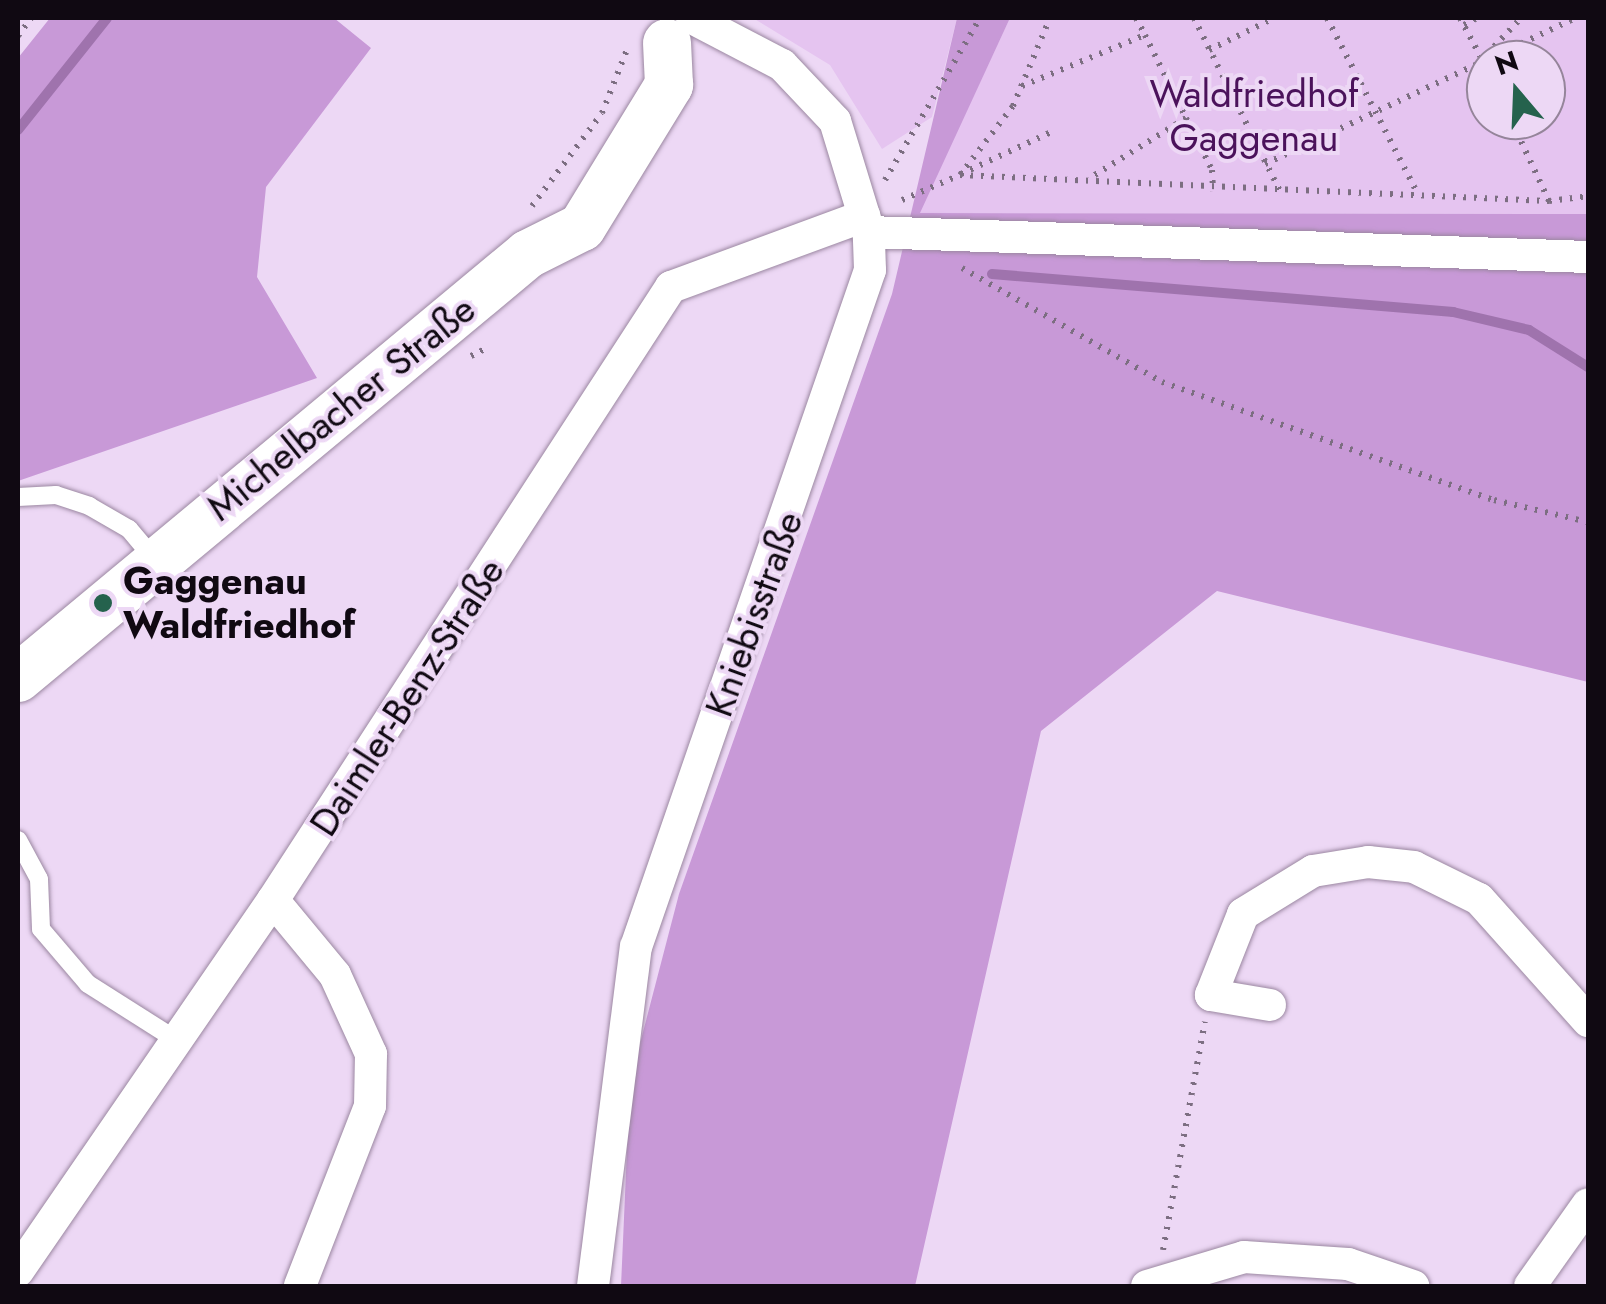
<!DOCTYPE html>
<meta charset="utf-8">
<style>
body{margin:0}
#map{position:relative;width:1606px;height:1304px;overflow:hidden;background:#edd8f5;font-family:Jost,sans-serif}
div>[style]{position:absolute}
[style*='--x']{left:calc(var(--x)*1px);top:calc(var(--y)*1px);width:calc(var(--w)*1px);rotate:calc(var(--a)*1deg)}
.green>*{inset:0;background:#e5c4f0}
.forest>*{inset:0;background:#c899d7}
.stream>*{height:10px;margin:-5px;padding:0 5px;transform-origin:5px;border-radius:5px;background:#9f73ad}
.path>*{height:6px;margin-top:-3px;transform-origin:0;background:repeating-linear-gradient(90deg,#7c6e81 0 2.5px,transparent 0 10.5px)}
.roads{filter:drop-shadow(0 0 2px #9b87a1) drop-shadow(0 0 2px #9b87a1)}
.service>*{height:18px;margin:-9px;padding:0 9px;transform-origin:9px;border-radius:9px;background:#fff}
.minor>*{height:32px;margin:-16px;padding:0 16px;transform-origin:16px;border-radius:16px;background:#fff}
.secondary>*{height:48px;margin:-24px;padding:0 24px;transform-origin:24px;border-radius:24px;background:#fff}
.dots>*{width:28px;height:28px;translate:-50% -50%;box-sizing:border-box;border:5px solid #edd8f5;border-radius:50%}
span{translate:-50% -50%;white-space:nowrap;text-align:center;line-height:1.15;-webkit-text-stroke:8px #edd8f5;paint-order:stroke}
.park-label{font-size:38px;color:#4b125b}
.street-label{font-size:38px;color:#100912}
.poi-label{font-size:38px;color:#100912;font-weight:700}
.left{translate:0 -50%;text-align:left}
.frame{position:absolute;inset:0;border:20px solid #100912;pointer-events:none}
.north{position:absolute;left:1466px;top:40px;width:100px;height:100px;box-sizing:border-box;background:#edd8f5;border:2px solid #95859a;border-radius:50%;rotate:341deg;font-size:28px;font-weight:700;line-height:40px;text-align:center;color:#100912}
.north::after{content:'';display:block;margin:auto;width:35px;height:45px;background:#25624d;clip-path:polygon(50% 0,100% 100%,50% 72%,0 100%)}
</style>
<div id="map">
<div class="green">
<i style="clip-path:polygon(753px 18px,957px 18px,932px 117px,882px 149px,830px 65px)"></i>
<i style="clip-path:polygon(evenodd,1010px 18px,1588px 18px,1588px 214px,919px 213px,1010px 18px,1486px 60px,1546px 60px,1546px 120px,1486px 120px,1486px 60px)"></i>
</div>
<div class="forest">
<i style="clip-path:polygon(50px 18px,334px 18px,371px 48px,266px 187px,257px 277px,317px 378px,18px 481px,18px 58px)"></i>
<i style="clip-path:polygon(957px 18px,1010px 18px,920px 213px,1588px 214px,1588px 682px,1217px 591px,1041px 731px,915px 1286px,621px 1286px,630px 1082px,679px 894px,892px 294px)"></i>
</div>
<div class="stream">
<i style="--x:18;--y:130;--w:143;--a:-51.5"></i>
<i style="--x:992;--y:274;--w:463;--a:4.7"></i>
<i style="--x:1453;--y:312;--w:78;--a:13.3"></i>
<i style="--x:1529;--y:330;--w:70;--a:32.1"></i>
</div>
<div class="path">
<i style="--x:1136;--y:18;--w:19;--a:62"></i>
<i style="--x:1194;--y:18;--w:195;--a:63.6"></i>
<i style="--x:1327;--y:18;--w:198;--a:62.7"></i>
<i style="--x:1460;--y:18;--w:55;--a:62"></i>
<i style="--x:1464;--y:25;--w:15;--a:-28"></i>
<i style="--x:18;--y:36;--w:22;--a:-54"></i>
<i style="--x:1209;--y:50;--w:72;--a:-26.2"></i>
<i style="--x:1487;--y:54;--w:50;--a:-46.6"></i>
<i style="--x:1022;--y:86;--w:133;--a:-22.5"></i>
<i style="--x:1145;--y:35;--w:93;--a:63.7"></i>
<i style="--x:1186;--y:118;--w:113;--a:148"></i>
<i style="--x:1186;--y:118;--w:58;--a:63.4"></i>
<i style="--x:1212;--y:170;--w:21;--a:87"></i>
<i style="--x:1265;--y:164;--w:343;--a:-25.2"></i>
<i style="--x:961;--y:174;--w:99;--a:-25"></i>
<i style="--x:960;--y:175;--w:590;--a:2.53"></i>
<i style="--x:1549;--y:201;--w:89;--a:-115.1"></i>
<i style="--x:885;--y:180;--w:188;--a:-59.6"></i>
<i style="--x:902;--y:200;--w:63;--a:-23.3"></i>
<i style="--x:960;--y:175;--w:87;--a:-52.5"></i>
<i style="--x:1013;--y:106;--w:95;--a:-67.2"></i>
<i style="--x:1549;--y:201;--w:39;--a:-7"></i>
<i style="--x:532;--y:206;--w:116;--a:-53"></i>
<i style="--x:602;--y:113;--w:66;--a:-68.5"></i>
<i style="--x:962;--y:268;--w:230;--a:29.7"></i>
<i style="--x:1162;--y:382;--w:352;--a:19.6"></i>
<i style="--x:1494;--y:500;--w:97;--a:13.2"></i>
<i style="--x:471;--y:356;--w:18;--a:-27"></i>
<i style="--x:1163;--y:1250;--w:232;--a:-79.6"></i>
</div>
<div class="roads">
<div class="service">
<i style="--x:18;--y:497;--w:38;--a:-3"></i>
<i style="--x:56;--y:495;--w:35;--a:18"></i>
<i style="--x:89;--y:506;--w:46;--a:29.9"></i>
<i style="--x:129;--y:529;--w:39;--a:50"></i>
<i style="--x:18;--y:840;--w:44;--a:61.7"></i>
<i style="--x:39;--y:879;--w:50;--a:87.7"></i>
<i style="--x:41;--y:929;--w:72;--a:49.5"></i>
<i style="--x:88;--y:984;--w:101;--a:32.4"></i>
</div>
<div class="minor">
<i style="--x:869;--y:232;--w:719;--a:1.99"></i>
<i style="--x:273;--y:900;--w:97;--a:50.4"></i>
<i style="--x:335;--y:975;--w:87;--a:65.5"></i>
<i style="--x:371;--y:1054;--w:52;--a:91.1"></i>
<i style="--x:370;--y:1106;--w:193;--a:111.3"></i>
<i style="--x:1270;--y:1005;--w:60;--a:-170.4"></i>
<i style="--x:1211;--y:995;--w:87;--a:-68.4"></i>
<i style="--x:1243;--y:914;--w:82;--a:-31.6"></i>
<i style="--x:1313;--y:871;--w:56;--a:-9.3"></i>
<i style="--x:1368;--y:862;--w:46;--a:6.2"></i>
<i style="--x:1414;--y:867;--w:72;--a:26.2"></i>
<i style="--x:1479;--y:899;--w:164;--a:48.2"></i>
<i style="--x:18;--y:1271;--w:450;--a:-55.5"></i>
<i style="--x:273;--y:900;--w:731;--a:-57.01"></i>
<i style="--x:671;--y:287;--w:206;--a:-20.2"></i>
<i style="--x:593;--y:1286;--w:342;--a:-82.8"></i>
<i style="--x:636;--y:947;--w:716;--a:-70.93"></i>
<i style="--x:870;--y:270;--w:38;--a:-92"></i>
<i style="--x:869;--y:232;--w:116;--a:-107"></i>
<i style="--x:835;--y:121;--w:77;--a:-133.4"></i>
<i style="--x:782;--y:65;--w:102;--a:-152.4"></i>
<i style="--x:1147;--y:1286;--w:101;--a:-16.6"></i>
<i style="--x:1244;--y:1257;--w:104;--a:3.9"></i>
<i style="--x:1348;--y:1264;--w:69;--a:18.7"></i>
<i style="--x:1530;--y:1286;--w:100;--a:-54.7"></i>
</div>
<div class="secondary">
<i style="--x:18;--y:678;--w:663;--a:-39.74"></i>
<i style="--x:528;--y:254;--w:60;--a:-26.6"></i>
<i style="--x:582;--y:227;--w:167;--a:-58.5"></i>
<i style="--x:669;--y:85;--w:42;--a:-92.7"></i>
</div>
</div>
<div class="dots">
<i style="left:103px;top:603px;background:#25624d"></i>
</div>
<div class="park-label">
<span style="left:1254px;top:116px">Waldfriedhof<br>Gaggenau</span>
</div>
<div class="street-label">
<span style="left:341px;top:408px;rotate:-39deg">Michelbacher Straße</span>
<span style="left:754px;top:614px;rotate:-70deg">Kniebisstraße</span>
<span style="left:407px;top:697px;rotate:-57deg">Daimler-Benz-Straße</span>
</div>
<div class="poi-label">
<span class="left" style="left:123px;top:603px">Gaggenau<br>Waldfriedhof</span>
</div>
<div class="frame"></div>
<div class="north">N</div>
</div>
